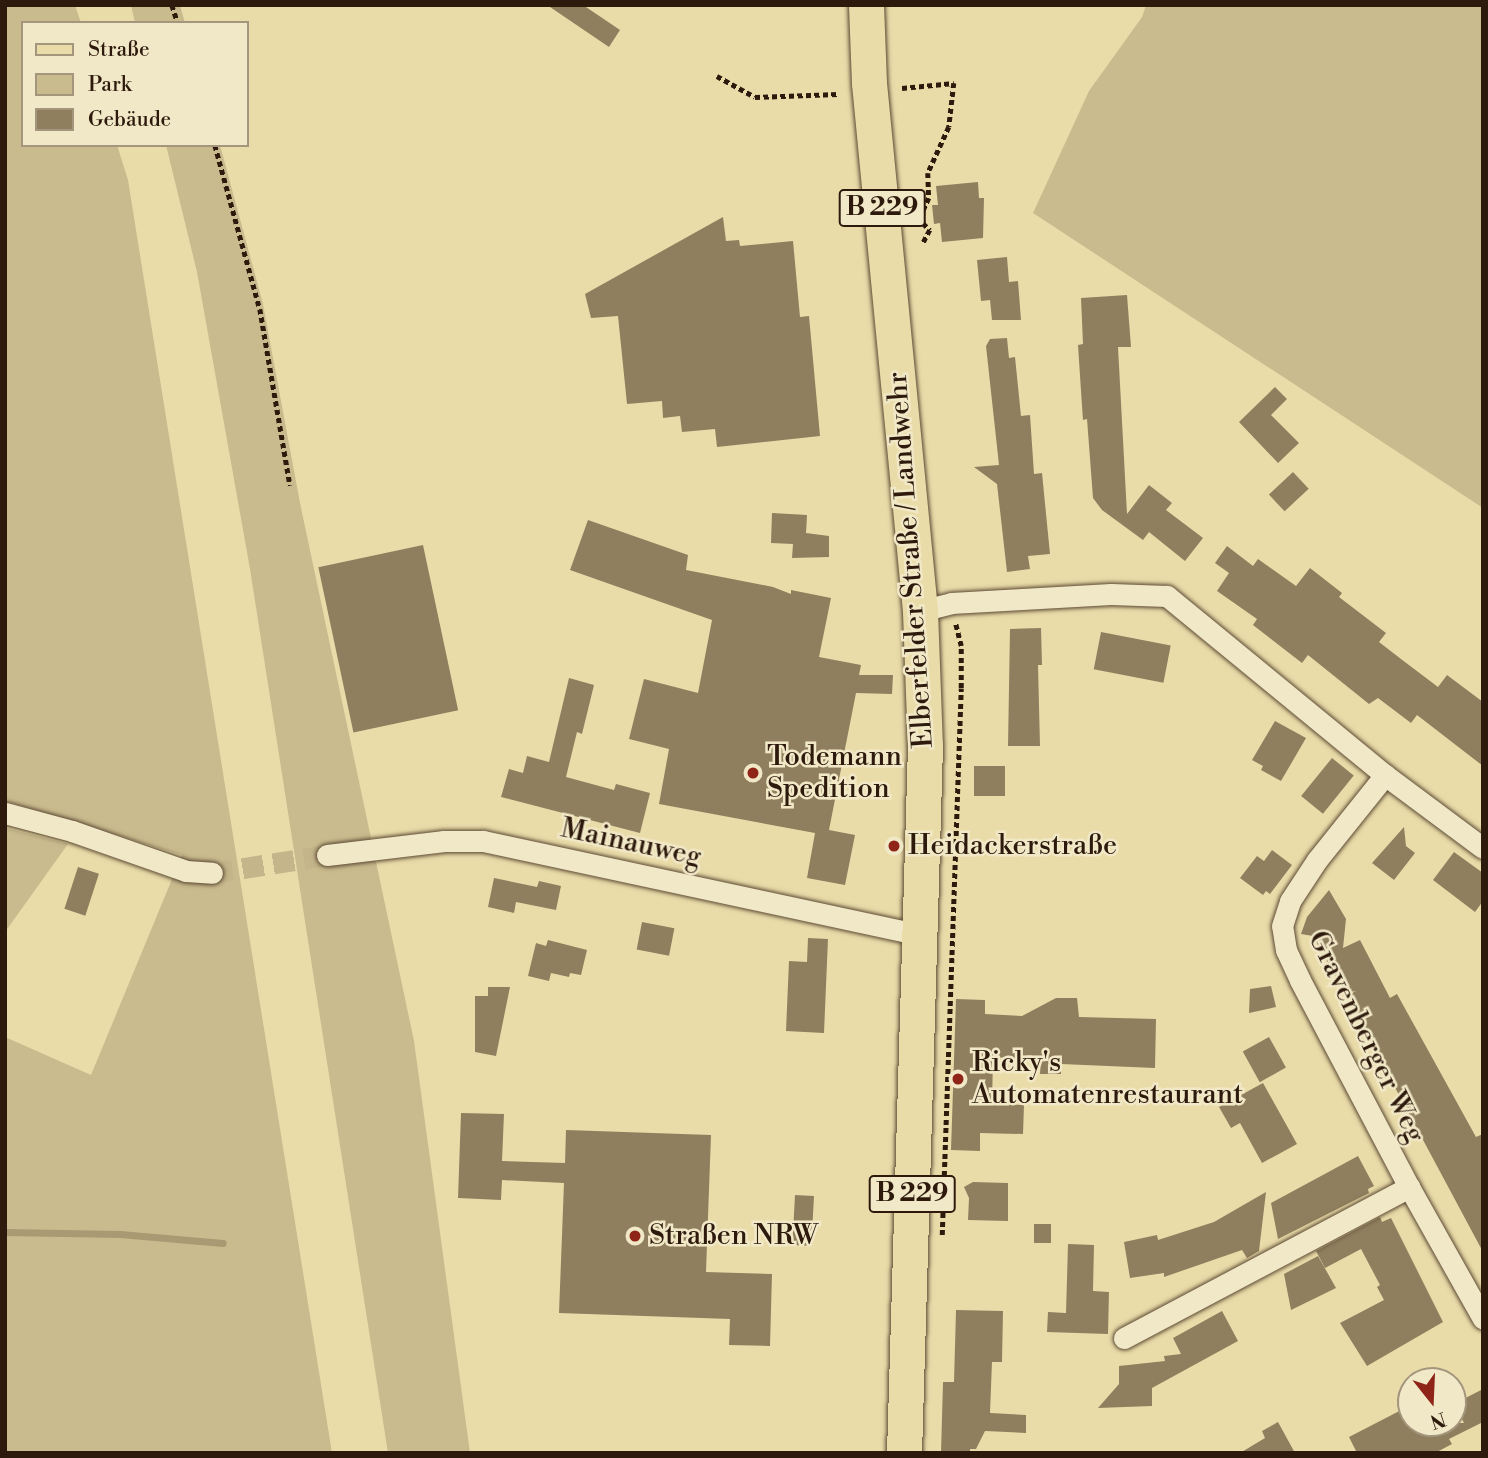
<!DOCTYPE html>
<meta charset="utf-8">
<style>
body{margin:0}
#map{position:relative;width:1488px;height:1458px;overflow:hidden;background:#eadca9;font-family:"Libre Bodoni",serif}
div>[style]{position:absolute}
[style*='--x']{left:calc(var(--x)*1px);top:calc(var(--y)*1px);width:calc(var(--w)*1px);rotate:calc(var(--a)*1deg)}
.green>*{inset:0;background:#cabb8e}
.stream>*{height:7px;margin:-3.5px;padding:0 3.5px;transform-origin:3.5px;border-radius:3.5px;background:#aa9a74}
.building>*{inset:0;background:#8f7f5e;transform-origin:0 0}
.street-tunnel>*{height:21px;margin-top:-10.5px;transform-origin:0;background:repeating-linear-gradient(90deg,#c4b58a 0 21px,transparent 0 31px)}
.path>*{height:4.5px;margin-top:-2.25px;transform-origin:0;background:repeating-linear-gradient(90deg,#2d1a0d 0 5px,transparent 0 8.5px)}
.roads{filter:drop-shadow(0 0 2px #5c4a34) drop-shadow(0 0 2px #5c4a34)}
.street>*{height:21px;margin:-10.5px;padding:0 10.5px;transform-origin:10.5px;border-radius:10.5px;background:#f1e8c7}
.primary>*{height:35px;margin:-17.5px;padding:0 17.5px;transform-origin:17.5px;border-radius:17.5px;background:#eadca9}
.dots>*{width:19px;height:19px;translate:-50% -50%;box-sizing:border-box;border:4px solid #f1e8c7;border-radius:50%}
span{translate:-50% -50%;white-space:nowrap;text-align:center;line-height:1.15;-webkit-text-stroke:5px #f1e8c7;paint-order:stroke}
.shield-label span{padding:2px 5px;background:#f1e8c7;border:2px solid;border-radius:5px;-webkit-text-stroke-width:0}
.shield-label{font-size:26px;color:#2d1a0d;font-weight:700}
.street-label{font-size:28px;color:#2d1a0d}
.poi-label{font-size:28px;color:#2d1a0d}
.left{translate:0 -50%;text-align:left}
.frame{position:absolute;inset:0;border:7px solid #2d1a0d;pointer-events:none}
.legend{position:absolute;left:21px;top:21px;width:228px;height:126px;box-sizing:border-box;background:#f1e8c7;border:2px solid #a3967d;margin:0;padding:9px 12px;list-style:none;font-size:21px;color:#2d1a0d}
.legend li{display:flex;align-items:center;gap:14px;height:35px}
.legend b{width:35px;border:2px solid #a3967d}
.north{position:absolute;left:1397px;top:1367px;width:70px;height:70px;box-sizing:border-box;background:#f1e8c7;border:2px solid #a3967d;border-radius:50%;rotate:162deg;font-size:19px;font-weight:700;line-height:28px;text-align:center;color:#2d1a0d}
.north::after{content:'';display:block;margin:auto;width:24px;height:32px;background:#8f2418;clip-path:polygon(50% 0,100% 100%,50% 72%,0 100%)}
</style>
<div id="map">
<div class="green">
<i style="clip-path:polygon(5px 5px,75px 5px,81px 23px,23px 23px,23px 145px,117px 145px,128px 180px,332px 1453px,5px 1453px,5px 1037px,91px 1075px,182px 855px,5px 801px)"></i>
<i style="clip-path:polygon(131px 5px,180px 5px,185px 23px,135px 23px)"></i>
<i style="clip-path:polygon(1146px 5px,1483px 5px,1483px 508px,1033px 213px,1089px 91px,1142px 17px)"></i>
<i style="clip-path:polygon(166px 145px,220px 145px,263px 304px,300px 503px,414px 1041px,470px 1453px,388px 1453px,250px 569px,197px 272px)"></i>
<i style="clip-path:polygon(5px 828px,68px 844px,5px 932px)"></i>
</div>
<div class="stream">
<i style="--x:5;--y:1232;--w:115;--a:1"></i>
<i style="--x:120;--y:1234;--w:103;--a:5"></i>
</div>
<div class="building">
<i style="clip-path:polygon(547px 5px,583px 5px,620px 30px,609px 47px)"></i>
<i style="clip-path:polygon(978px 182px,979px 198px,984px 198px,983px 238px,942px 242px,940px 223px,934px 224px,932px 205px,938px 205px,936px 186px)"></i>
<i style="clip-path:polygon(723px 217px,726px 241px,739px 240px,740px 246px,793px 241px,800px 317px,809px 316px,820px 436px,717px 447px,715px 429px,682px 432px,680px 416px,663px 418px,662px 401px,627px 404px,618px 316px,591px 318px,585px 294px)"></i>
<i style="clip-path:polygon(1007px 257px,1009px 282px,1018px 281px,1021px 320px,992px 320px,990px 300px,981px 301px,977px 260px)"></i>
<i style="clip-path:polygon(1127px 295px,1131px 347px,1118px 347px,1127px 514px,1149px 485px,1172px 503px,1166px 510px,1203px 538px,1185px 561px,1149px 532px,1143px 540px,1102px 510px,1093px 498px,1087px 419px,1083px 420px,1081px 391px,1078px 345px,1083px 344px,1081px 298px)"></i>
<i style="clip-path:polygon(1007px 338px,1009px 358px,1015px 357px,1021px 416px,1030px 415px,1034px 474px,1042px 473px,1050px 554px,1028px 556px,1030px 569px,1007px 572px,997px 484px,974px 467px,999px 465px,986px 346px,990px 339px)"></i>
<i style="clip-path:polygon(1275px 387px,1287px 399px,1271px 415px,1299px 443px,1278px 463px,1239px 422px)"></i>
<i style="left:1293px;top:472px;width:23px;height:33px;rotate:47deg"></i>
<i style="clip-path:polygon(772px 513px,807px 515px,806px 533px,829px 536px,829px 557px,792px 558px,793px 544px,771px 543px)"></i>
<i style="clip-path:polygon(588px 520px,688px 555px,686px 570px,773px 587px,791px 594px,791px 590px,831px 598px,819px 657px,861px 665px,859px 675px,893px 675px,892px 694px,856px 693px,829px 830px,855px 835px,845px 885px,807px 878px,815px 833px,659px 804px,669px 749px,629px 739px,644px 679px,698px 693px,712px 620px,570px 570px)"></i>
<i style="left:423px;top:545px;width:169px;height:107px;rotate:78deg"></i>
<i style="clip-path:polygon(1227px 546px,1253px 566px,1258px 559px,1296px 586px,1310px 568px,1342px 593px,1339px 597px,1386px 633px,1379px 642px,1401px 659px,1438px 687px,1447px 675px,1483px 702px,1483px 766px,1417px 715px,1411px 723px,1378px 698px,1369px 704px,1308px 655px,1302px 663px,1253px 625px,1257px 619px,1217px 591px,1229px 573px,1215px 563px)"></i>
<i style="clip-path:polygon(1041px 628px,1042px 665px,1038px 665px,1040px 746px,1008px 746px,1010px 629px)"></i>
<i style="left:1101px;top:632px;width:71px;height:38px;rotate:11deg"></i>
<i style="clip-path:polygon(569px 678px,594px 685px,582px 734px,577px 732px,566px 777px,614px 790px,616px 784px,650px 793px,640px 833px,501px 797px,509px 769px,523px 773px,527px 756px,549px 762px)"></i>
<i style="clip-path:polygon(1275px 721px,1306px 738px,1281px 781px,1261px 770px,1263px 766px,1252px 760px)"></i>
<i style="left:1332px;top:758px;width:28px;height:49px;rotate:39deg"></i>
<i style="left:974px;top:766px;width:31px;height:30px"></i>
<i style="clip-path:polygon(1404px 827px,1406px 846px,1415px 853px,1394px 880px,1372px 863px)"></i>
<i style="clip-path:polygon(1272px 850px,1292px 865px,1270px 894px,1266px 891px,1263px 895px,1240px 878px,1257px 856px,1264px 861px)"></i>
<i style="clip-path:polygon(1454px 852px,1483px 873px,1483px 901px,1475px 912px,1433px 880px)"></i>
<i style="left:78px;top:867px;width:22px;height:44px;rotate:18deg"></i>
<i style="clip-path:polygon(494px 878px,537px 887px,539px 881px,561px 886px,556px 910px,516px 902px,514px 913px,488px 907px)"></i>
<i style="clip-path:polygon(1329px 890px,1346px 919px,1343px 948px,1360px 940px,1390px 998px,1397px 994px,1476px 1137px,1483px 1134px,1483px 1252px,1346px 996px,1356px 991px,1345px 993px,1313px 936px,1301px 934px,1307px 917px)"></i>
<i style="left:642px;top:922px;width:33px;height:28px;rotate:11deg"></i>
<i style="clip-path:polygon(808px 938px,828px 939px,824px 1033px,786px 1031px,789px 961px,807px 962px)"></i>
<i style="clip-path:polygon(548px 940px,587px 950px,581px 975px,570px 973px,569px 977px,551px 973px,549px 981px,528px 976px,536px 943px,546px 946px)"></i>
<i style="clip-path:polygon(1271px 986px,1276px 1007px,1249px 1013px,1250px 989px)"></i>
<i style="clip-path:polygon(488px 987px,510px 987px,496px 1056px,475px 1052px,475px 996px,488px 996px)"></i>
<i style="clip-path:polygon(1056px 998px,1077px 998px,1079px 1017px,1156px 1019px,1155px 1068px,1061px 1064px,1061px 1074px,1040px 1074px,1041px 1060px,993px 1057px,992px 1104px,1024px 1105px,1023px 1134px,980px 1133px,980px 1151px,951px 1150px,956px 999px,985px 1000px,985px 1014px,1022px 1016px)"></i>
<i style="left:1269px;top:1037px;width:35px;height:30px;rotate:61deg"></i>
<i style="clip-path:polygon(1263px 1083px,1297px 1144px,1262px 1163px,1240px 1123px,1231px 1128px,1219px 1107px)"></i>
<i style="clip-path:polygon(461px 1113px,504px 1114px,502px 1161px,565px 1163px,566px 1130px,711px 1135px,706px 1272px,772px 1274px,770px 1346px,729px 1345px,730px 1319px,559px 1313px,564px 1183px,502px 1180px,501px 1200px,458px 1198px)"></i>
<i style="clip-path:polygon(1358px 1156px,1374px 1186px,1368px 1189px,1369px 1193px,1278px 1239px,1271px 1203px)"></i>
<i style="clip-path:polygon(973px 1182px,1008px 1183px,1008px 1221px,968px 1220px,969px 1198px,964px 1187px)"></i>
<i style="clip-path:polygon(1266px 1192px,1259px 1251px,1247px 1258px,1242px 1250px,1164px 1277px,1164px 1273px,1130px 1278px,1124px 1242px,1157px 1235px,1158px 1240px,1214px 1222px)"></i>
<i style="left:795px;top:1195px;width:19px;height:50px;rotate:3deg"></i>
<i style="clip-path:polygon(1380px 1217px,1382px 1222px,1391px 1218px,1443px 1322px,1367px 1366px,1340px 1323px,1384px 1300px,1377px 1287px,1380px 1285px,1361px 1249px,1325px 1268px,1316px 1251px)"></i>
<i style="left:1034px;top:1224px;width:17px;height:19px"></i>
<i style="clip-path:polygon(1068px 1244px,1094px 1245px,1093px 1291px,1109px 1292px,1108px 1334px,1047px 1332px,1048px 1312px,1066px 1313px)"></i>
<i style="clip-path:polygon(1318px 1256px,1336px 1288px,1291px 1310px,1284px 1274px)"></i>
<i style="clip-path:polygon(956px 1310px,1003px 1311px,1002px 1362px,992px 1362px,990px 1413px,1026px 1415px,1026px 1433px,985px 1431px,976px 1449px,970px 1449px,970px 1453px,941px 1453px,943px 1382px,954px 1382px)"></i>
<i style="clip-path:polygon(1222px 1311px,1238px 1341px,1152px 1388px,1152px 1406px,1098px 1408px,1119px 1384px,1119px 1366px,1165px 1361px,1164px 1356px,1181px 1354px,1173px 1338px)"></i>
<i style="clip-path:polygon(1483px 1389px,1483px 1422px,1449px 1439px,1452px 1444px,1435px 1453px,1357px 1453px,1349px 1437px,1411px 1405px,1411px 1423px,1464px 1423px,1454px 1404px)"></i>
<i style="clip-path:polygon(1278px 1422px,1295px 1453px,1240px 1453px,1265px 1438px,1262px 1431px)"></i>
</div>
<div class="street-tunnel">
<i style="--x:212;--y:873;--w:116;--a:-8.9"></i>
</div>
<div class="path">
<i style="--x:172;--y:5;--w:19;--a:72"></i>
<i style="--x:717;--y:76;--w:43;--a:28.9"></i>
<i style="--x:755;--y:97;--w:83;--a:-2.1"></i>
<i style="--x:902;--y:88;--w:52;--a:-5.5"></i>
<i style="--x:954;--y:83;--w:44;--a:96.5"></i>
<i style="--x:949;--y:127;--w:51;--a:114.5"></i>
<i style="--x:928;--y:173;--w:25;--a:88"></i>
<i style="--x:929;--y:198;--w:14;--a:115"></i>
<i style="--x:923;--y:211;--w:12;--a:90"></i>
<i style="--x:923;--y:223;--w:10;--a:45"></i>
<i style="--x:930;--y:230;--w:15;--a:118"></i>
<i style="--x:215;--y:145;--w:170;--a:74.7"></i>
<i style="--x:260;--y:309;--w:179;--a:80.3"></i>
<i style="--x:942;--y:1235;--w:547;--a:-88.01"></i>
<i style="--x:961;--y:688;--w:42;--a:-90"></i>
<i style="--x:961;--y:646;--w:25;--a:-104"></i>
</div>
<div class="roads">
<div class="street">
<i style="--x:920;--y:611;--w:32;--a:-14"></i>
<i style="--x:951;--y:603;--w:160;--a:-3.2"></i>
<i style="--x:1111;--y:594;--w:56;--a:2"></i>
<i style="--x:1167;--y:596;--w:282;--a:39.4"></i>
<i style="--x:1385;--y:775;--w:122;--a:36.7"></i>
<i style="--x:5;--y:813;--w:69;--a:15"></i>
<i style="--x:72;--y:831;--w:121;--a:19.3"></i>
<i style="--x:186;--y:871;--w:26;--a:4"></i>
<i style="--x:327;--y:855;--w:118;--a:-6.8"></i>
<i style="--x:444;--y:841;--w:39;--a:0"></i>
<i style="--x:483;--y:841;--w:447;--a:12.1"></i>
<i style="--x:1409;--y:1187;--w:151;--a:60.7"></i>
<i style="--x:1124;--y:1338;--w:323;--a:-27.9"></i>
<i style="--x:1409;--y:1187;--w:234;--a:-117.8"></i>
<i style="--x:1300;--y:980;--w:33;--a:-115"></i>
<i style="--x:1286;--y:950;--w:24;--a:-99"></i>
<i style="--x:1282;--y:926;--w:26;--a:-72"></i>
<i style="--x:1290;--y:901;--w:49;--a:-56.6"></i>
<i style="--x:1317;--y:860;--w:109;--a:-51.3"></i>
</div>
<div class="primary">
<i style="--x:866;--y:5;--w:78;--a:87.8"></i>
<i style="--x:869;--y:83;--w:530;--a:84.48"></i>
<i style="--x:920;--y:611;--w:135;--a:87.9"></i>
<i style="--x:925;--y:746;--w:707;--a:91.7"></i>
</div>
</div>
<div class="dots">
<i style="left:753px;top:773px;background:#8f2418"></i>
<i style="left:894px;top:846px;background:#8f2418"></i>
<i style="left:958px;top:1079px;background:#8f2418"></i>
<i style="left:635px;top:1236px;background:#8f2418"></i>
</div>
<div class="shield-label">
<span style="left:882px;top:208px">B 229</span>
<span style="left:912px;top:1194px">B 229</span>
</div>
<div class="street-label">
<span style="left:911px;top:560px;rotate:-94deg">Elberfelder Straße / Landwehr</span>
<span style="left:631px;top:843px;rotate:12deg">Mainauweg</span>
<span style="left:1366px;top:1037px;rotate:64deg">Gravenberger Weg</span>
</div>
<div class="poi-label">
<span class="left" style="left:767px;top:773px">Todemann<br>Spedition</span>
<span class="left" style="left:908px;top:846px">Heidackerstraße</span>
<span class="left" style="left:972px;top:1079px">Ricky's<br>Automatenrestaurant</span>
<span class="left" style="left:649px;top:1236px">Straßen NRW</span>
</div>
<div class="frame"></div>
<ul class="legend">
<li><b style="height:9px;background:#eadca9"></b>Straße</li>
<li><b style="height:19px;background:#cabb8e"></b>Park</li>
<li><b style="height:19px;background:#8f7f5e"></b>Gebäude</li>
</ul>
<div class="north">N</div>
</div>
